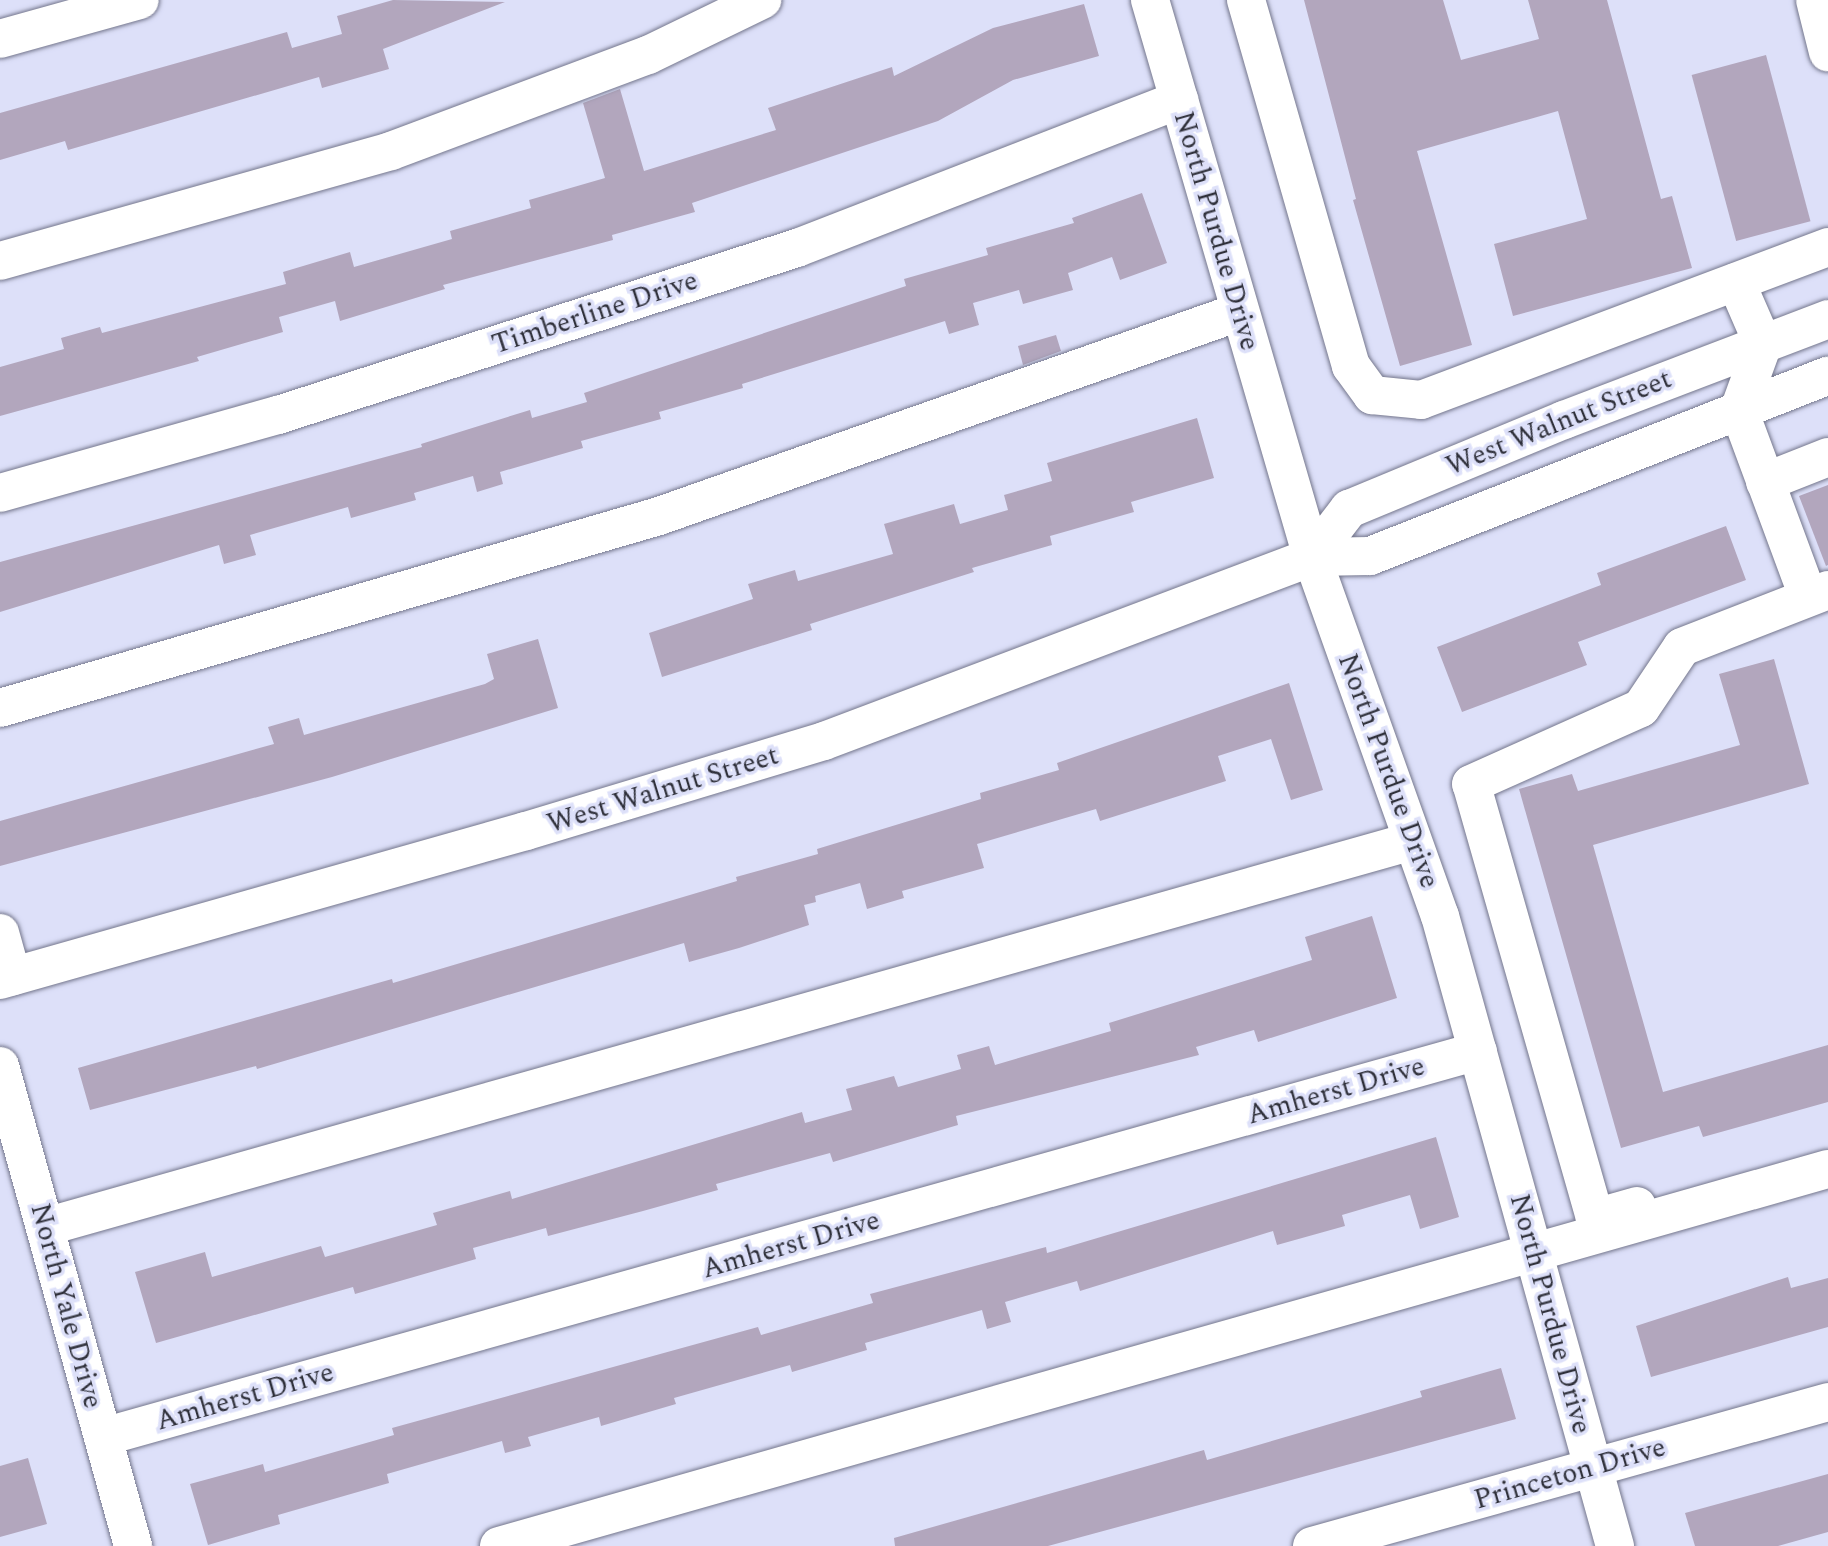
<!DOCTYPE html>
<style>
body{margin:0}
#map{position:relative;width:1828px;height:1546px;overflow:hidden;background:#dde0f9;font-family:Spectral,serif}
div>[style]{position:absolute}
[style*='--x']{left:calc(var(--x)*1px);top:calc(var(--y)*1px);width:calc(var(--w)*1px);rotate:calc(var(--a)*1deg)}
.building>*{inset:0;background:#b2a6bd;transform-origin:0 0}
.roads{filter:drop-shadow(0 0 2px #74768c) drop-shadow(0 0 2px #74768c)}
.minor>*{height:38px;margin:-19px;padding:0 19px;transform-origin:19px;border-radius:19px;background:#fff}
.major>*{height:38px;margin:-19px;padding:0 19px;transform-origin:19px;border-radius:19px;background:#fff}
span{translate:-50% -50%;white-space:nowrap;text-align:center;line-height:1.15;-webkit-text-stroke:7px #dde0f9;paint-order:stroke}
.street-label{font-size:28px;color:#2f303a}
</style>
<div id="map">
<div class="building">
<i style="clip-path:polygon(393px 0,505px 2px,383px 49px,389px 69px,322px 88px,319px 77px,68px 150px,65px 141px,0 160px,0 113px,287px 32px,292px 48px,342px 34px,337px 16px)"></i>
<i style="clip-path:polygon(1304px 0,1443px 0,1461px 60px,1539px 39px,1528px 0,1607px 0,1661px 199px,1672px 196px,1692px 268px,1513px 316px,1494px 244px,1587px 219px,1558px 111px,1417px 151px,1472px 345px,1400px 366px,1353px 200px,1356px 199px)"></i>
<i style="clip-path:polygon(1084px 4px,1099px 56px,1013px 80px,938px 121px,692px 203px,695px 212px,612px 235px,613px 240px,443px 285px,445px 289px,340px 321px,335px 301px,279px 317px,283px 332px,197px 357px,199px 361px,0 416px,0 367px,64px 349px,61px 338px,100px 327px,102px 333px,286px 284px,283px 272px,350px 252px,354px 267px,452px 239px,450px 231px,531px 208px,529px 200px,605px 178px,583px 103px,620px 89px,644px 171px,776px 130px,768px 108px,892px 67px,894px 76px,993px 28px)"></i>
<i style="left:1766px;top:55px;width:172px;height:77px;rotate:75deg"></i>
<i style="clip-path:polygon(1142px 193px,1167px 263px,1120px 280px,1112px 257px,1068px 273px,1073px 290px,1023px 304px,1019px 290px,973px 303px,979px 325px,949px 334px,945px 321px,742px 384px,743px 388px,659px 412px,661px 419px,581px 441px,583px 448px,500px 472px,503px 484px,477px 492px,473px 476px,414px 493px,416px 500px,351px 518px,348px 507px,250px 535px,256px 555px,224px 564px,219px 545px,0 612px,0 562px,422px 447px,421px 444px,530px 410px,532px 418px,587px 402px,584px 393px,906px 286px,904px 279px,988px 255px,986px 248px,1074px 223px,1072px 218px)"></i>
<i style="clip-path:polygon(1056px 335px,1061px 351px,1023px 365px,1018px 346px)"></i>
<i style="clip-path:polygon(1197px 418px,1214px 478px,1131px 502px,1134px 512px,1050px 536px,1052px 545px,972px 568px,974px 572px,810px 624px,812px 630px,662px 677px,649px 633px,753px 599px,748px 584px,795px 570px,798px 581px,893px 554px,884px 524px,954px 504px,960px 524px,1008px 510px,1004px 495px,1052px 481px,1047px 463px)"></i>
<i style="clip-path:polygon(1828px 485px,1828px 565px,1826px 566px,1799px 496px)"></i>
<i style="clip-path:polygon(1726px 526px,1746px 580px,1578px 642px,1587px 665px,1462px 712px,1437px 647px,1601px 585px,1597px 573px)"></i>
<i style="clip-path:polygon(538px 639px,558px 708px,332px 777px,0 866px,0 821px,274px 744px,268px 727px,299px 718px,304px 735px,485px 684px,494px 679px,487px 654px)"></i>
<i style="clip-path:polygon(1774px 659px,1809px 784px,1593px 845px,1663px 1092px,1828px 1045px,1828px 1102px,1703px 1137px,1699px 1126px,1621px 1148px,1519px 789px,1572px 774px,1578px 791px,1740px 745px,1719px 674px)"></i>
<i style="clip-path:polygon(1289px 683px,1323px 790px,1291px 800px,1271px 739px,1218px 756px,1226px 781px,1100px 821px,1096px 809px,977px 844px,984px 868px,902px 891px,904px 898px,867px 909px,860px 883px,815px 896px,816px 902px,804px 905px,809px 925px,739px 948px,689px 962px,684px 943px,257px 1069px,256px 1066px,90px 1110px,78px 1068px,392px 979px,393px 983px,737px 881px,736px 877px,818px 854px,817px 849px,981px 799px,980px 793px,1059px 770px,1057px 763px)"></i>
<i style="clip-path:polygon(1372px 916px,1397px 998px,1258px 1042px,1254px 1030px,1196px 1047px,1199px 1055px,956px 1116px,958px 1125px,833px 1162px,830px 1153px,716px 1184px,718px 1190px,643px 1211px,548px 1236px,546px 1228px,473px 1248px,476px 1259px,355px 1294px,353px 1287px,156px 1343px,135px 1272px,205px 1252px,212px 1277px,321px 1246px,325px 1257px,437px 1225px,433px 1213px,510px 1191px,512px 1199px,802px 1112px,805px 1123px,852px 1110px,846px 1089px,894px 1076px,898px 1087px,961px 1069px,957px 1055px,989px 1046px,995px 1065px,1111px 1031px,1109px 1023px,1312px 960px,1305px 937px)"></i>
<i style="clip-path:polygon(1436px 1137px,1459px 1217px,1420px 1229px,1410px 1195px,1342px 1215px,1345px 1226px,1277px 1245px,1273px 1231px,1080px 1291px,1077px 1281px,1005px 1302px,1011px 1322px,987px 1329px,982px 1310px,865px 1343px,867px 1350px,792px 1372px,790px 1365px,674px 1398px,676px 1404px,601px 1426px,599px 1417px,528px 1437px,531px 1446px,505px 1453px,502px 1441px,387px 1474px,389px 1483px,278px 1515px,280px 1524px,208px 1545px,190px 1484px,263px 1464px,265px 1472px,394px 1435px,392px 1428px,758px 1327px,761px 1335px,873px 1303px,870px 1294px,1046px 1247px,1047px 1253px)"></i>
<i style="clip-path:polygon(1788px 1277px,1791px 1288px,1828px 1278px,1828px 1327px,1651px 1377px,1636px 1326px)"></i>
<i style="clip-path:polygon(1501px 1368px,1516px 1419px,1048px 1546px,895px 1546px,894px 1538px,1204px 1450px,1207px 1460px,1422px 1397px,1420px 1391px)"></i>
<i style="clip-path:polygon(28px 1458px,47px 1524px,0 1537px,0 1466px)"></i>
<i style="clip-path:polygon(1828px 1474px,1828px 1532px,1778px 1546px,1695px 1546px,1685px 1513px)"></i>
</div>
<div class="roads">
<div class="minor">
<i style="--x:1150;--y:0;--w:580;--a:73.78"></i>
<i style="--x:1312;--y:557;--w:381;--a:70.4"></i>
<i style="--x:1440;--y:916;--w:654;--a:74.48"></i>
<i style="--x:1246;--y:0;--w:381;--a:74"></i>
<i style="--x:1351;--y:366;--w:36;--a:54"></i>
<i style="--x:1372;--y:395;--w:49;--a:5.8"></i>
<i style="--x:1421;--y:400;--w:435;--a:-20.6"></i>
<i style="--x:1815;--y:0;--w:54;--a:76"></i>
<i style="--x:0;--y:39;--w:145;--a:-15.6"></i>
<i style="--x:0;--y:261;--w:406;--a:-15.7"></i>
<i style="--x:391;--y:151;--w:274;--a:-20.5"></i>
<i style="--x:648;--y:55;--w:127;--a:-25.8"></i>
<i style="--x:1736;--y:282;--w:68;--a:66.5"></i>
<i style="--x:1763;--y:344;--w:70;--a:110"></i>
<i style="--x:1739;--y:410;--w:199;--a:69.7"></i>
<i style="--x:1765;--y:482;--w:68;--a:-21.6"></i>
<i style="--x:0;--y:493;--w:289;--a:-15.7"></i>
<i style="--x:278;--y:415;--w:545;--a:-17.84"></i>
<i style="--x:797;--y:248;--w:410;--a:-21.2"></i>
<i style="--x:0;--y:708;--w:686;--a:-16.24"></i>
<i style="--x:659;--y:516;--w:615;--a:-19.38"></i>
<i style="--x:0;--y:933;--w:45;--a:74.4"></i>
<i style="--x:0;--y:1066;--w:498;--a:74.5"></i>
<i style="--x:1637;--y:1206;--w:44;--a:164.1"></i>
<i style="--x:1595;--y:1218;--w:451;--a:-105.9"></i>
<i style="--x:1471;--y:784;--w:186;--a:-24.1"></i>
<i style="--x:1641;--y:708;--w:73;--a:-56.1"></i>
<i style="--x:1682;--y:647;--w:157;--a:-21.3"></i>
<i style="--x:45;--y:1227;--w:1421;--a:-15.76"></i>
<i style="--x:103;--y:1437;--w:1428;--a:-15.68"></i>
<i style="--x:499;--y:1546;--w:1381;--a:-15.84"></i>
<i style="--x:1312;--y:1546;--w:536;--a:-15.59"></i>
</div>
<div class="major">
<i style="--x:1312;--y:557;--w:61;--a:-52.4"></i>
<i style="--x:1349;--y:509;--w:233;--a:-22.5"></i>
<i style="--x:1564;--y:420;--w:283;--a:-20.9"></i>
<i style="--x:0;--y:980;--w:547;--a:-15.82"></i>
<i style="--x:526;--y:831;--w:311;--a:-16.8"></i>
<i style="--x:824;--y:741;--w:522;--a:-20.66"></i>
<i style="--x:1312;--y:557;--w:58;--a:-1"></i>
<i style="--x:1370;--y:556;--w:492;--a:-21.5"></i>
</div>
</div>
<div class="street-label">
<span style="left:1216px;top:231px;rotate:74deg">North Purdue Drive</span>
<span style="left:595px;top:313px;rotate:-18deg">Timberline Drive</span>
<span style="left:1559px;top:423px;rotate:-22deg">West Walnut Street</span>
<span style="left:1388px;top:771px;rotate:70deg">North Purdue Drive</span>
<span style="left:663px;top:790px;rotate:-17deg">West Walnut Street</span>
<span style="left:1336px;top:1091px;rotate:-16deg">Amherst Drive</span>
<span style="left:791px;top:1245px;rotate:-16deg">Amherst Drive</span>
<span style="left:66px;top:1306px;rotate:75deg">North Yale Drive</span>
<span style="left:1550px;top:1314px;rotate:75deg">North Purdue Drive</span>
<span style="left:245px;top:1397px;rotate:-16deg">Amherst Drive</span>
<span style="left:1570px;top:1474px;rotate:-16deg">Princeton Drive</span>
</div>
</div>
